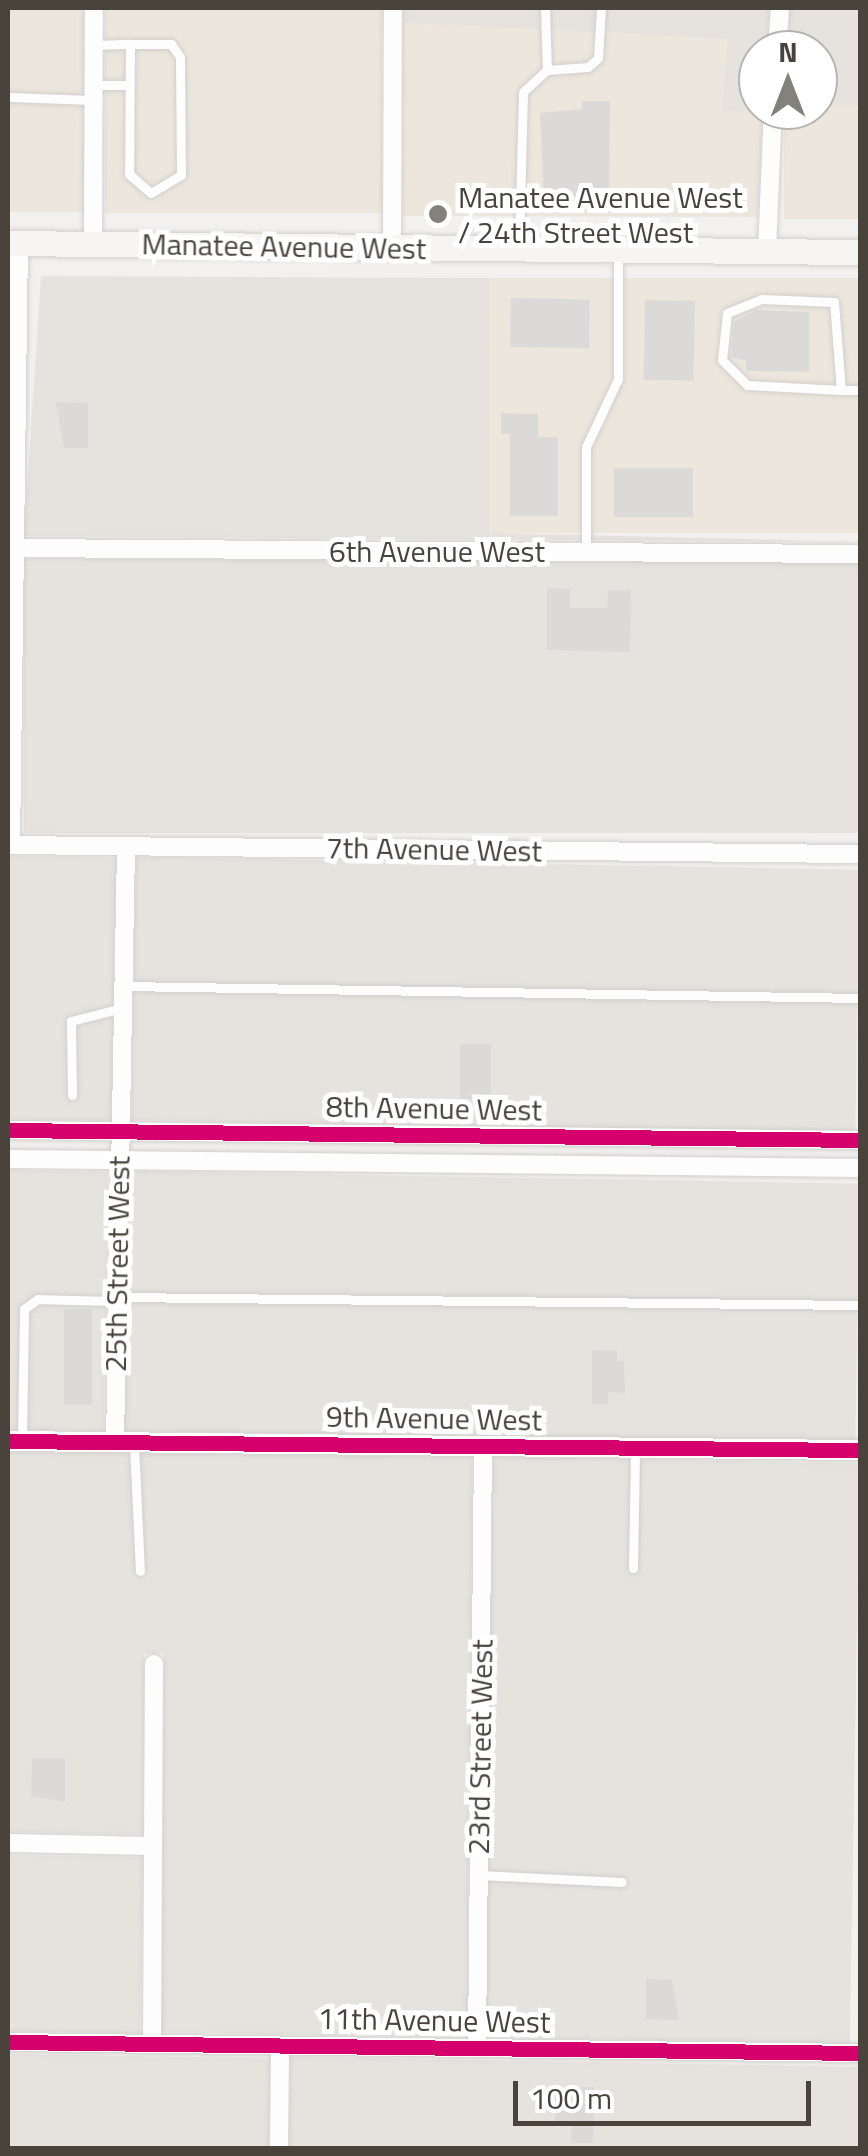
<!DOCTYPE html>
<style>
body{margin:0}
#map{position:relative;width:868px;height:2156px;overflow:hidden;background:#f3f1ef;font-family:"Titillium Web",sans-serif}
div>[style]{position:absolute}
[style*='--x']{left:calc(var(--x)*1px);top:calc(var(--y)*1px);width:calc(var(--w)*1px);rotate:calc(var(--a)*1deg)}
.residential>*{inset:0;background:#e6e3de;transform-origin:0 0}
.commercial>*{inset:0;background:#ece6dd;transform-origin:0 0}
.building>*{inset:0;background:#dcdad8;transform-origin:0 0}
.roads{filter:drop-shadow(0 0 2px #d1cfcc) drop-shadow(0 0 2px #d1cfcc)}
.service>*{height:9px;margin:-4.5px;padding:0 4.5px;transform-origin:4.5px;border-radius:4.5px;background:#fdfdfd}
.minor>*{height:18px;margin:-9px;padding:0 9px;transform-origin:9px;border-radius:9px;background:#fdfdfd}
.tertiary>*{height:20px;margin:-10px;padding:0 10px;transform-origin:10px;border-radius:10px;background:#fdfdfd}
.secondary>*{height:25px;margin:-12.5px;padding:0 12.5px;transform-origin:12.5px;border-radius:12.5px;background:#f7f5f2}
.cycleway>*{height:15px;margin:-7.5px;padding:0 7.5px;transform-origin:7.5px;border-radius:7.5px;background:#d6006c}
.dots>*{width:28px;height:28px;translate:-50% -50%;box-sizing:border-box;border:5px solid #fff;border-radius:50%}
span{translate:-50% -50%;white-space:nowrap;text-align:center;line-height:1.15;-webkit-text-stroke:10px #fff;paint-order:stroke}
.poi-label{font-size:30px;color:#49433b}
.left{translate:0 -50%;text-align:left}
.street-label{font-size:30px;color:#49433b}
.frame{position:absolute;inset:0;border:10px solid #49433b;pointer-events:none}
.north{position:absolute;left:738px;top:30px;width:100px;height:100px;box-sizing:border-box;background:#fff;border:2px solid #b6b4b1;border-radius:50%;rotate:0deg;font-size:28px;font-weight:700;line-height:40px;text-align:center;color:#49433b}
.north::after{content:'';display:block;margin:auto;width:35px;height:45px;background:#84807a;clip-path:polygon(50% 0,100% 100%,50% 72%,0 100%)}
.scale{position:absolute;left:513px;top:2081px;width:298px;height:45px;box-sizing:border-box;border:5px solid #49433b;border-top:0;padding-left:12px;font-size:30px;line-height:35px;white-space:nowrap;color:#49433b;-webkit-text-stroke:8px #fff;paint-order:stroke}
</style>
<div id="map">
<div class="residential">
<i style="clip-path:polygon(404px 8px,769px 8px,767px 50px,758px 50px,763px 111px,721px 113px,727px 39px,403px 23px)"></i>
<i style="clip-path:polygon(790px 8px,860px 8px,860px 106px,818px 108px,818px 50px,787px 50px)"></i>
<i style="clip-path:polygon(41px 276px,489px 278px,500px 533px,860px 542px,24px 536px)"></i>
<i style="left:24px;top:559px;width:836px;height:274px"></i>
<i style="left:8px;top:856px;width:108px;height:263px;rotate:1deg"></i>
<i style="left:136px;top:857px;width:724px;height:263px;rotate:1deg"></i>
<i style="left:8px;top:1170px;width:100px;height:259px;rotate:1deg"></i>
<i style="left:129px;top:1171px;width:731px;height:260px;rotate:1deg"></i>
<i style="clip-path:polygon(8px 1452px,472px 1457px,467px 2037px,162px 2032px,164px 1653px,144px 1654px,143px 1834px,8px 1832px)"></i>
<i style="left:493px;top:1457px;width:367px;height:580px;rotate:1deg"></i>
<i style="left:8px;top:1855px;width:135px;height:176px;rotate:1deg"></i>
<i style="left:8px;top:2054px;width:262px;height:94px;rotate:1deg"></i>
<i style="left:290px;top:2057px;width:570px;height:91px;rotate:1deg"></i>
</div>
<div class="commercial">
<i style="left:8px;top:8px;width:76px;height:204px"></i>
<i style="left:105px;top:8px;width:277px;height:205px"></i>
<i style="clip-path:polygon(403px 23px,728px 39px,721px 112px,763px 111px,757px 217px,403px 216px)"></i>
<i style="left:860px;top:106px;width:113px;height:76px;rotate:90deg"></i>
<i style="left:489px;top:278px;width:371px;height:255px"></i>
</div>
<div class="building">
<i style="clip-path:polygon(582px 101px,610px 101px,609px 194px,544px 199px,540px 113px,582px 109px)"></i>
<i style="left:511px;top:298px;width:79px;height:49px;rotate:1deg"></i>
<i style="left:645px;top:300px;width:50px;height:80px;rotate:1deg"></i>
<i style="clip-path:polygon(756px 310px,809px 312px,809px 372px,746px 371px,746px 361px,731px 357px,734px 322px)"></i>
<i style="clip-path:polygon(56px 402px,88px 403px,88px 448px,64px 448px)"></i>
<i style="clip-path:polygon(501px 413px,538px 414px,538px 437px,558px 437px,558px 516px,510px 516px,510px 434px,501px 434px)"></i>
<i style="left:614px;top:468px;width:79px;height:49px"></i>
<i style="clip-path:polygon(547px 588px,570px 589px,570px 608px,607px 608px,608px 590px,631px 590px,630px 652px,547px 650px)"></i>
<i style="left:460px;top:1044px;width:31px;height:55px"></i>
<i style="left:64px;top:1309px;width:28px;height:96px"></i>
<i style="clip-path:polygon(592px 1350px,617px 1351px,617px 1361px,624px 1361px,625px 1393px,608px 1392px,608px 1404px,592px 1404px)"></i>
<i style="clip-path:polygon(32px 1758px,65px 1758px,65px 1802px,31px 1796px)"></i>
<i style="clip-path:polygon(646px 1979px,672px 1980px,679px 2020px,646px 2019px)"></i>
<i style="clip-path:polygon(573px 2087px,594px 2087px,593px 2143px,571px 2143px,572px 2124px,555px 2123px,555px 2094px,573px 2094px)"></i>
</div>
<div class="roads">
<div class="service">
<i style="--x:545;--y:8;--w:62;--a:88.2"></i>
<i style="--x:94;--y:45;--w:36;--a:-2"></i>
<i style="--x:130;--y:44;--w:130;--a:90.4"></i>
<i style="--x:129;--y:174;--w:29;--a:41"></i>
<i style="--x:151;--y:193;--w:35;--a:-31"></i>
<i style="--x:181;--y:175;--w:118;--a:-90.5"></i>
<i style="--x:180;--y:57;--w:16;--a:-125"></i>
<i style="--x:171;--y:44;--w:41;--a:180"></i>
<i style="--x:94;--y:85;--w:35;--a:0"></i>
<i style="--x:8;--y:97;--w:86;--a:2"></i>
<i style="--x:519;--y:246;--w:154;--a:-88.5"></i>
<i style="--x:523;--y:92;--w:33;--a:-43"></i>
<i style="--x:547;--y:70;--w:41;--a:-4.2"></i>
<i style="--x:588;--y:67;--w:13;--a:-42"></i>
<i style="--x:598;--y:58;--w:50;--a:-86.6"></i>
<i style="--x:841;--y:390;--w:94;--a:-177"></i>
<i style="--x:747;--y:385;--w:35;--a:-135"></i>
<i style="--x:722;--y:360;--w:47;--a:-83.9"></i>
<i style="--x:727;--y:313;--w:37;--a:-22"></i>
<i style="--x:761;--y:299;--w:73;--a:2.4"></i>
<i style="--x:834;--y:302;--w:88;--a:85.5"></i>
<i style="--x:841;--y:390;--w:19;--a:0"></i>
<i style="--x:586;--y:552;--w:105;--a:-90"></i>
<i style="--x:586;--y:447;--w:75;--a:-64.8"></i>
<i style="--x:618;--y:379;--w:127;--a:-90"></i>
<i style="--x:123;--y:986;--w:737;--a:0.93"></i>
<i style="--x:72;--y:1095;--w:74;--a:-90.8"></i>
<i style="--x:71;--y:1021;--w:53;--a:-14.3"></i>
<i style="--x:118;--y:1297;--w:742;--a:0.62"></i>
<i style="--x:22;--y:1441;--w:132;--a:-89.1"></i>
<i style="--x:24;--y:1309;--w:17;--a:-36"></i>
<i style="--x:38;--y:1299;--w:79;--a:1.5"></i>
<i style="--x:134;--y:1445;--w:126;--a:87.3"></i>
<i style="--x:633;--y:1568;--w:118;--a:-89"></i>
<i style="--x:479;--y:1875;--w:143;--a:2.8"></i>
</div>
<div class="minor">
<i style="--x:777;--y:50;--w:42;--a:-85.9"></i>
<i style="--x:93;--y:244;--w:236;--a:-89.8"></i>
<i style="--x:392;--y:247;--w:239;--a:-89.8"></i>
<i style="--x:767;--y:251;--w:141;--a:-87.6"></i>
<i style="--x:13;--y:548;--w:847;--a:0.41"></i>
<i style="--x:8;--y:845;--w:852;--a:0.61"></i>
<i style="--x:11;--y:845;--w:602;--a:-89.24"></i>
<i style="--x:8;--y:1130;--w:852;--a:0.67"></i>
<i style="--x:8;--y:1159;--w:852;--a:0.61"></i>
<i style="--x:115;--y:1442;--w:596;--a:-88.94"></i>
<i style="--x:8;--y:1843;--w:145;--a:1.2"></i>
<i style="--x:8;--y:2042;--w:852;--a:0.74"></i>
<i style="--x:152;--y:2043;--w:379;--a:-89.7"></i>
<i style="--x:477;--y:2048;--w:602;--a:-89.43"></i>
<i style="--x:279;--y:2148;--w:102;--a:-89.4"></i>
</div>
<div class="tertiary">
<i style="--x:8;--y:1441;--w:852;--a:0.61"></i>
</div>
<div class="secondary">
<i style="--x:8;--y:243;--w:852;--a:0.61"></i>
</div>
</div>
<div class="cycleway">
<i style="--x:8;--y:1130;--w:852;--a:0.67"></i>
<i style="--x:8;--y:1441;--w:852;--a:0.61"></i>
<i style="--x:8;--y:2042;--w:852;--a:0.74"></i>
</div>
<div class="dots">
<i style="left:438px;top:214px;background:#84807a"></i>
</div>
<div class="poi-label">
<span class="left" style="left:458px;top:214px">Manatee Avenue West<br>/ 24th Street West</span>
</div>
<div class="street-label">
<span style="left:284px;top:246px;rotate:1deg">Manatee Avenue West</span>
<span style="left:437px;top:551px">6th Avenue West</span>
<span style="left:434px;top:849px;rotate:1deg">7th Avenue West</span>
<span style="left:434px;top:1108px;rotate:1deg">8th Avenue West</span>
<span style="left:117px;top:1264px;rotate:-89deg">25th Street West</span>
<span style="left:434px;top:1418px;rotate:1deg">9th Avenue West</span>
<span style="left:480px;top:1747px;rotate:-89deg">23rd Street West</span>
<span style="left:434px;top:2020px;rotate:1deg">11th Avenue West</span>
</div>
<div class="frame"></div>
<div class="north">N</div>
<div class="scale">100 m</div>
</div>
